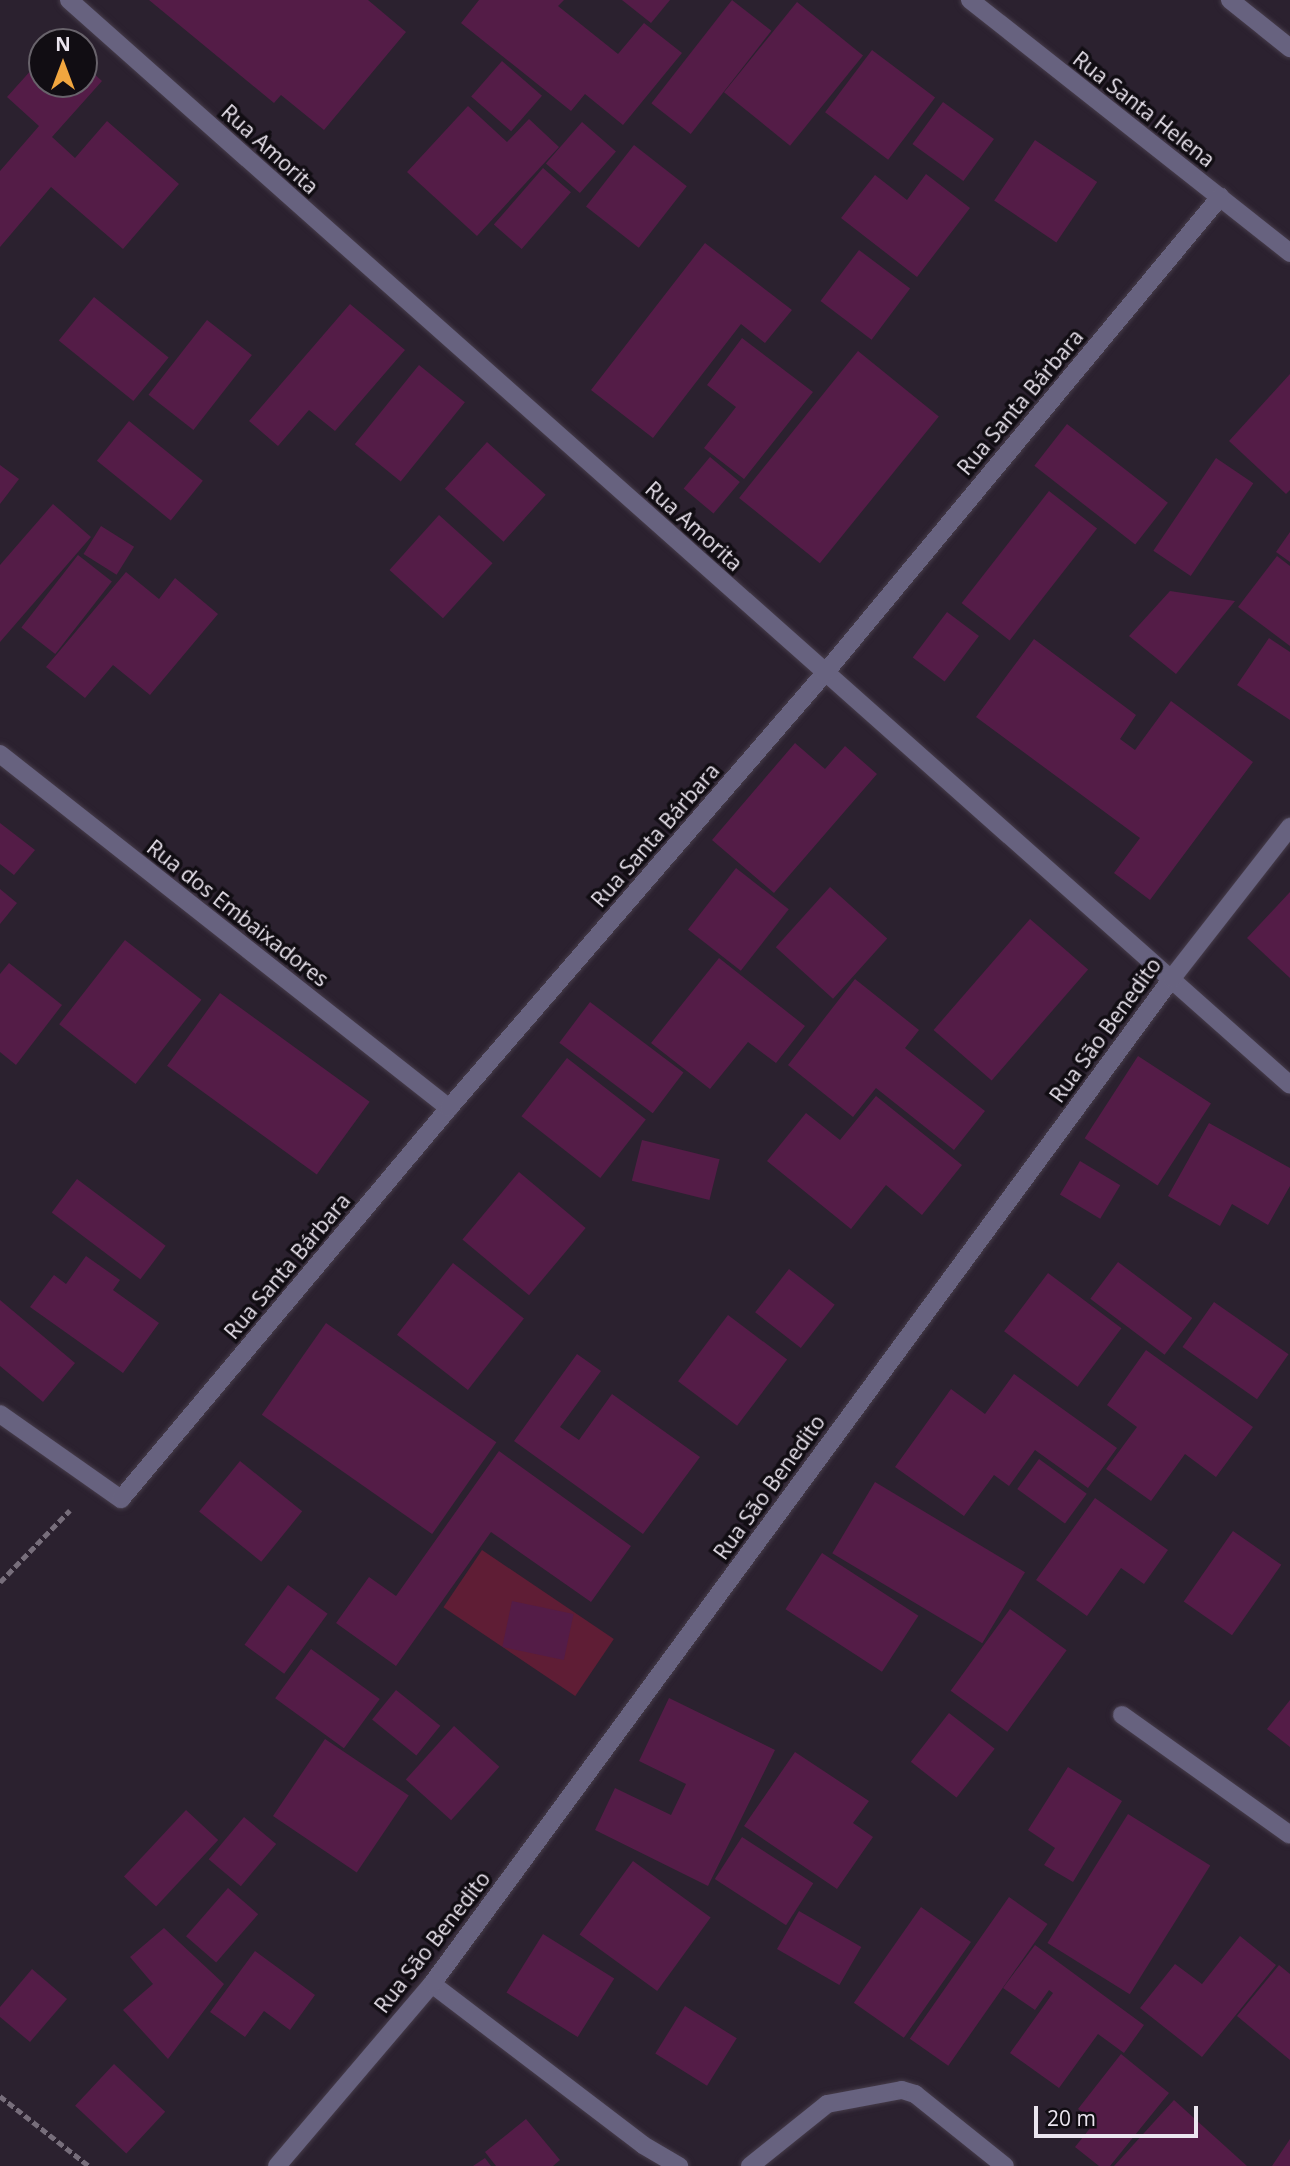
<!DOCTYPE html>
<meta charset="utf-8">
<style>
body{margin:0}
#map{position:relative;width:1290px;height:2166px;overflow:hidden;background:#2b212f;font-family:"Open Sans",sans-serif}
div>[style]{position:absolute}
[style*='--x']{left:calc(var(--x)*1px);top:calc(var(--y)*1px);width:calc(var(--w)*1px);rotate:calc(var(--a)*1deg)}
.green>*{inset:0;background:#5f1d35;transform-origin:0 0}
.building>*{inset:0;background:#541c47;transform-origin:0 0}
.path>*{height:4.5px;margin-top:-2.25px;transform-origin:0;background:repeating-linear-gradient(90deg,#776e7b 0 7px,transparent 0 10.5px)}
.roads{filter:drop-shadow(0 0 2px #463c4a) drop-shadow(0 0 2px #463c4a)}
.minor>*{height:18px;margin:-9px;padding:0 9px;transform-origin:9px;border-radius:9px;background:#67627f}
span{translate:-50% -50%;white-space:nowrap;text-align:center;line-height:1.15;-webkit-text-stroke:7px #110d13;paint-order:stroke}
.street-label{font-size:21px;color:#ebe5ef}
.north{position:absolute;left:28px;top:28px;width:70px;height:70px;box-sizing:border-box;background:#110d13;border:2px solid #68636b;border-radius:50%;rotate:0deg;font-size:19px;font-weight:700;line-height:28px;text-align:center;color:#ebe5ef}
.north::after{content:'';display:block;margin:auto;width:24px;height:32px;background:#f1a63f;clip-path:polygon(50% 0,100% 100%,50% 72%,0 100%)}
.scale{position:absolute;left:1034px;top:2106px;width:164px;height:32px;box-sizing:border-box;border:4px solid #ebe5ef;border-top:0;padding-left:9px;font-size:21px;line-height:24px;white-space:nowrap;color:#ebe5ef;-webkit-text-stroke:5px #110d13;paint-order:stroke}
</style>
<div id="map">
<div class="green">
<i style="left:482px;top:1550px;width:159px;height:69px;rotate:34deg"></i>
</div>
<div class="building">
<i style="clip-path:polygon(149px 0,368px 0,406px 32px,324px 130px,281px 95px,274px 103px)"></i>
<i style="clip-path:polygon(479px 0,564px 0,558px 6px,618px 54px,644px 23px,682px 53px,623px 125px,585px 94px,571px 111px,461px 23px)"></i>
<i style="clip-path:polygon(622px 0,670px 0,651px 23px)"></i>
<i style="left:732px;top:0;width:50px;height:131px;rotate:38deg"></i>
<i style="left:797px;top:2px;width:85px;height:116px;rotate:39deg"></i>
<i style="left:872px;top:50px;width:79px;height:78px;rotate:37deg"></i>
<i style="clip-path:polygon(42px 58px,42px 84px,84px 84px,84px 65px,102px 81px,52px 137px,75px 158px,107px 121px,179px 184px,123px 249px,51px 187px,0 247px,0 171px,39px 126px,7px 97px)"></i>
<i style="left:502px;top:61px;width:53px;height:47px;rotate:41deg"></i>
<i style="left:943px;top:102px;width:63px;height:52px;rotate:36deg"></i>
<i style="clip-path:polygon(468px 106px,507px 142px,529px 119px,559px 147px,477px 236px,407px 172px)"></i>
<i style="left:582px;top:122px;width:45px;height:55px;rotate:41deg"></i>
<i style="left:1035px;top:140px;width:75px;height:73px;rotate:34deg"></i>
<i style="left:634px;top:145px;width:67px;height:78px;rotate:38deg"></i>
<i style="left:543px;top:168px;width:37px;height:75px;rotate:41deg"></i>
<i style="clip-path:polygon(926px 174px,970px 208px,917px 277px,841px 218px,875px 175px,907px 200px)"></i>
<i style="clip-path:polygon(705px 243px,792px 310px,765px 343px,741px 324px,653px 438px,591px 390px)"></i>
<i style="left:859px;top:250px;width:64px;height:64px;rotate:37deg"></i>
<i style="left:94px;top:297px;width:96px;height:56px;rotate:39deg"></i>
<i style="clip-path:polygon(350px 304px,405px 350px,335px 431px,309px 410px,278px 446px,249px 421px)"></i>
<i style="left:207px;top:320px;width:57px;height:95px;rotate:38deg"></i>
<i style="clip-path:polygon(742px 338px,813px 392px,744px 479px,704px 448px,736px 407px,707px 385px)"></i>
<i style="left:858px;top:351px;width:104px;height:189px;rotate:39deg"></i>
<i style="left:419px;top:365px;width:59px;height:102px;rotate:39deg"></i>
<i style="clip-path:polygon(1290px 374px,1290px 490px,1286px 494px,1229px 441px)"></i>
<i style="left:129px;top:421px;width:95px;height:51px;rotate:39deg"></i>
<i style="left:1067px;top:424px;width:128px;height:53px;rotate:38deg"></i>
<i style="left:487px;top:442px;width:79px;height:63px;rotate:42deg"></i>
<i style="left:710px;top:457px;width:39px;height:41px;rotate:40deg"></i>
<i style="left:1216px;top:458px;width:45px;height:112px;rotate:34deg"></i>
<i style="clip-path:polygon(0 465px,19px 479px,0 504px)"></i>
<i style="left:1049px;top:491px;width:61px;height:142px;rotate:38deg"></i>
<i style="clip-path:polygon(53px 504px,91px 537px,0 642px,0 565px)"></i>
<i style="left:439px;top:515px;width:72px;height:74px;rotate:42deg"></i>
<i style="left:101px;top:526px;width:39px;height:33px;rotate:32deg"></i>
<i style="clip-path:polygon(1290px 532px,1290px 562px,1276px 552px)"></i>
<i style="left:78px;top:555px;width:43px;height:92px;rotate:38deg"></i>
<i style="clip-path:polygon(1277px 556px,1290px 566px,1290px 646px,1238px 607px)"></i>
<i style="clip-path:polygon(126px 572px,159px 599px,175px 578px,218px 614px,150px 695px,113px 665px,85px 698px,46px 667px)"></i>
<i style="clip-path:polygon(1170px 591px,1235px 601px,1176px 674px,1129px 636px)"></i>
<i style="left:947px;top:612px;width:40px;height:57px;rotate:37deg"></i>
<i style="clip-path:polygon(1269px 638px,1290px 652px,1290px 720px,1237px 685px)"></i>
<i style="clip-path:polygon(1034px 639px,1136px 715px,1120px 739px,1135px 750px,1171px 701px,1253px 762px,1150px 900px,1114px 873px,1140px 838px,976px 717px)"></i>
<i style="clip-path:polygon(795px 743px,825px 769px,845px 746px,877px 774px,774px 893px,712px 840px)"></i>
<i style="clip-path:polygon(0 823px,35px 850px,14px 875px,0 864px)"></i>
<i style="left:736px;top:868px;width:67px;height:78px;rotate:38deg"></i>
<i style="left:830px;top:887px;width:77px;height:81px;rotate:42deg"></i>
<i style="clip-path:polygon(0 889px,17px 903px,0 924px)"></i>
<i style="clip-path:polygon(1290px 892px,1290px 978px,1247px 938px)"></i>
<i style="left:1030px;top:919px;width:77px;height:147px;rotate:41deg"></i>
<i style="left:125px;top:940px;width:97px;height:107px;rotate:38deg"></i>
<i style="clip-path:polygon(719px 958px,805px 1026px,776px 1063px,748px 1042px,710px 1089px,651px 1043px)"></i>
<i style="clip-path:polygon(9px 963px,62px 1005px,16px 1065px,0 1052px,0 974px)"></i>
<i style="clip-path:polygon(855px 979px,919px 1030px,905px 1048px,985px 1111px,954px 1150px,876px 1088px,853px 1117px,788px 1065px)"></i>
<i style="left:220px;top:993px;width:185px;height:90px;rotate:36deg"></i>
<i style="left:590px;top:1002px;width:117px;height:51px;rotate:37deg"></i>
<i style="left:1138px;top:1056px;width:87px;height:98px;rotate:33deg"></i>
<i style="left:567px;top:1058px;width:100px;height:74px;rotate:38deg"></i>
<i style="clip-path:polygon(876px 1096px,962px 1165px,922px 1215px,886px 1185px,851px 1229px,767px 1161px,806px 1113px,840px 1140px)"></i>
<i style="clip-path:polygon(1209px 1123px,1290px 1168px,1290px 1186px,1268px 1225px,1232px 1204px,1220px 1226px,1168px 1196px)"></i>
<i style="left:642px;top:1140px;width:80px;height:42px;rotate:14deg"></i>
<i style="left:1080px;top:1161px;width:47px;height:39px;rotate:31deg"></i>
<i style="left:519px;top:1172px;width:87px;height:88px;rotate:40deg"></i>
<i style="left:77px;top:1179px;width:111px;height:42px;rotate:37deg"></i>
<i style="clip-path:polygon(86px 1256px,120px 1280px,113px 1290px,159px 1323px,123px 1373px,30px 1307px,54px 1275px,66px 1284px)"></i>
<i style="left:1118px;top:1262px;width:93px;height:46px;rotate:37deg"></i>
<i style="left:453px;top:1263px;width:90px;height:91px;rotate:38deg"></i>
<i style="left:789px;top:1269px;width:58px;height:55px;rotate:38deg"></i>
<i style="left:1048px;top:1273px;width:92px;height:73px;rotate:37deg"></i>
<i style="clip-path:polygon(0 1300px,75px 1363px,43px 1402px,0 1366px)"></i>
<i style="left:1214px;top:1302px;width:91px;height:55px;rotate:35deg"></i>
<i style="left:728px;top:1315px;width:74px;height:83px;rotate:37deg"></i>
<i style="left:326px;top:1323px;width:208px;height:112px;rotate:35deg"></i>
<i style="clip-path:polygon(1146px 1350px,1253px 1427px,1216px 1477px,1185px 1454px,1151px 1501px,1106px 1469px,1137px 1427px,1107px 1405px)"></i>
<i style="clip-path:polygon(577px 1354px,601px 1371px,560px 1427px,579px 1440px,612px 1394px,700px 1457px,643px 1534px,514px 1441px)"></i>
<i style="clip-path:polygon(1014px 1374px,1117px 1448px,1088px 1488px,1035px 1450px,1009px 1486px,994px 1475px,964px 1516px,895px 1467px,951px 1389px,985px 1414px)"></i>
<i style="clip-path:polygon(499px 1451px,631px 1546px,591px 1602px,491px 1532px,396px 1666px,336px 1623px,369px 1577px,396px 1596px)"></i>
<i style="left:1039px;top:1459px;width:59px;height:37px;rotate:36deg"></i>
<i style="left:240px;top:1461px;width:80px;height:65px;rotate:39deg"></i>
<i style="left:875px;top:1482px;width:175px;height:83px;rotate:31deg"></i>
<i style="clip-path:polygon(1095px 1498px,1168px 1550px,1144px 1584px,1121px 1568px,1087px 1616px,1036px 1580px)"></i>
<i style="left:1233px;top:1531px;width:59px;height:86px;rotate:35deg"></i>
<i style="left:822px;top:1553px;width:115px;height:67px;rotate:33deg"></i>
<i style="left:288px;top:1585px;width:49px;height:74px;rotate:36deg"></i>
<i style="left:512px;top:1601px;width:63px;height:47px;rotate:12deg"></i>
<i style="left:1010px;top:1609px;width:70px;height:101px;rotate:36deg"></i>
<i style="left:311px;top:1649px;width:85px;height:61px;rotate:36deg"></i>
<i style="left:396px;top:1690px;width:57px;height:38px;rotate:39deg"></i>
<i style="clip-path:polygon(669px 1698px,775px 1750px,708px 1886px,595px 1830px,615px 1788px,671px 1815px,686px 1784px,639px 1761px)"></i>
<i style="clip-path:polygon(1290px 1700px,1290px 1747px,1267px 1729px)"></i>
<i style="left:949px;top:1713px;width:58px;height:62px;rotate:38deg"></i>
<i style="left:454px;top:1726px;width:61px;height:72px;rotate:42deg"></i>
<i style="left:325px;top:1739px;width:101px;height:93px;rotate:34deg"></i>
<i style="clip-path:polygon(795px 1752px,869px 1801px,853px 1823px,873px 1837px,837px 1889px,744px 1826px)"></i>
<i style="clip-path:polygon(1068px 1767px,1122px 1801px,1073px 1882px,1044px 1865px,1055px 1848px,1028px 1830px)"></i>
<i style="left:186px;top:1810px;width:44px;height:91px;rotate:43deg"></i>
<i style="left:1128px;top:1814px;width:97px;height:152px;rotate:32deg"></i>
<i style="left:244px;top:1817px;width:42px;height:55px;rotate:40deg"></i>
<i style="left:742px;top:1837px;width:85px;height:50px;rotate:33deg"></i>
<i style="left:633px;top:1861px;width:96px;height:91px;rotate:36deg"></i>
<i style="left:228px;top:1888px;width:40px;height:64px;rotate:41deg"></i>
<i style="left:1009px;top:1897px;width:47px;height:173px;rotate:35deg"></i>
<i style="left:921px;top:1907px;width:61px;height:117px;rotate:35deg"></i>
<i style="left:799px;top:1911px;width:72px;height:44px;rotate:30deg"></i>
<i style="clip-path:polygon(164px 1928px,224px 1984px,168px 2059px,123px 2010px,153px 1984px,130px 1957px)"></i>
<i style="left:543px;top:1934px;width:84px;height:69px;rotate:32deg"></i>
<i style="clip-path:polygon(1240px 1936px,1276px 1965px,1202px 2057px,1140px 2008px,1175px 1964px,1202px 1984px)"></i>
<i style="clip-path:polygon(1035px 1945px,1144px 2025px,1124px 2053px,1098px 2034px,1059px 2088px,1010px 2053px,1053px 1993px,1049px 1990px,1035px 2010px,1003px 1988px)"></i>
<i style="clip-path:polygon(255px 1951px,315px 1995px,290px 2030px,264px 2011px,245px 2037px,210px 2012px)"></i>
<i style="clip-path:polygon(1279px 1965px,1290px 1974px,1290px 2060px,1237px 2016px)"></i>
<i style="clip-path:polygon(32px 1969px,67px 1999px,30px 2042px,0 2017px,0 2007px)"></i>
<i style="left:685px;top:2006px;width:61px;height:56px;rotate:32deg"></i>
<i style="clip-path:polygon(1121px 2054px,1169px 2093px,1110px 2166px,1099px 2166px,1075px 2147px,1095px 2122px,1078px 2109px)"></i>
<i style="left:114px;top:2064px;width:70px;height:57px;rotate:43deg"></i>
<i style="clip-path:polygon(1174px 2100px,1247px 2166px,1114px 2166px)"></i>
<i style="clip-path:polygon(526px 2119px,560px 2160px,553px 2166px,496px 2166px,485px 2152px)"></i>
<i style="clip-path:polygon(1290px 2139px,1290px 2166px,1272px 2166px)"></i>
<i style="clip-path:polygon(485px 2158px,491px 2166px,473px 2166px)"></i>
</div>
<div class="path">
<i style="--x:0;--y:1582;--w:100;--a:-45.8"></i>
<i style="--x:0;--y:2096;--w:113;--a:38.2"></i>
</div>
<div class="roads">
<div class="minor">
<i style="--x:69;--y:0;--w:1633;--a:41.62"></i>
<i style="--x:970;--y:0;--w:408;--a:38.3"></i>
<i style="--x:1230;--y:0;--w:77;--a:38.7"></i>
<i style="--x:0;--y:754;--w:572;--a:38.25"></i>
<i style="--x:0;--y:1414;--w:148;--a:35.1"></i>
<i style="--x:121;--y:1499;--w:510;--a:-50.01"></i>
<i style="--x:449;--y:1108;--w:575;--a:-49.16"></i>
<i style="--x:825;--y:673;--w:619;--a:-50.31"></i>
<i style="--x:1122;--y:1715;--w:206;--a:35.5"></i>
<i style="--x:432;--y:1984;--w:265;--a:37.3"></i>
<i style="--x:643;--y:2145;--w:42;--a:30.3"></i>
<i style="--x:277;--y:2166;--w:239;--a:-49.6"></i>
<i style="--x:432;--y:1984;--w:1249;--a:-53.66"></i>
<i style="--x:1172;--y:978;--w:192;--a:-52"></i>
<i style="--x:750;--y:2166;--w:99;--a:-38.8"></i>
<i style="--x:827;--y:2104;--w:76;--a:-10.6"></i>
<i style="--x:902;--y:2090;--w:14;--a:17"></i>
<i style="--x:915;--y:2094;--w:115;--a:38.7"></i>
</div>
</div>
<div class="street-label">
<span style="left:1144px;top:109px;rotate:38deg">Rua Santa Helena</span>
<span style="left:270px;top:149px;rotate:42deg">Rua Amorita</span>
<span style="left:1020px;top:402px;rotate:-50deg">Rua Santa Bárbara</span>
<span style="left:694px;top:526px;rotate:42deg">Rua Amorita</span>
<span style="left:655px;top:835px;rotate:-49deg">Rua Santa Bárbara</span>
<span style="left:238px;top:913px;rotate:38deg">Rua dos Embaixadores</span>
<span style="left:1105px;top:1030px;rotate:-54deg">Rua São Benedito</span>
<span style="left:287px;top:1266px;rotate:-50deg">Rua Santa Bárbara</span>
<span style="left:769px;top:1487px;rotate:-54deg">Rua São Benedito</span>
<span style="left:432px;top:1942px;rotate:-52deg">Rua São Benedito</span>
</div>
<div class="north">N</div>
<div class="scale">20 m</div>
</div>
